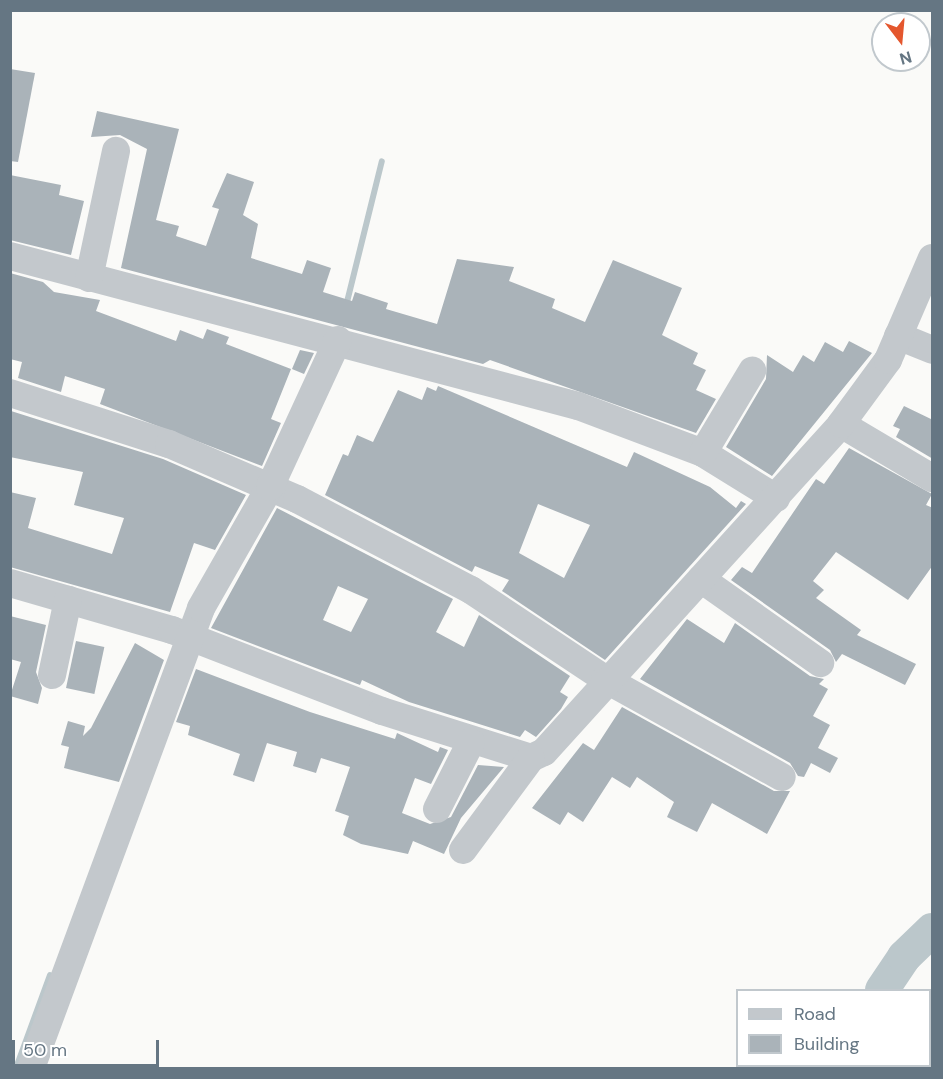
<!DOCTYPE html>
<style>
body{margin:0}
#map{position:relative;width:943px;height:1079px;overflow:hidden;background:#fafaf8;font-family:"DM Sans",sans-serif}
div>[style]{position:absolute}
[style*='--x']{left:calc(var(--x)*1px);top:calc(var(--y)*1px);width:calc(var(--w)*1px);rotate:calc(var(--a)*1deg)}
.stream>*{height:6px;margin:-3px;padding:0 3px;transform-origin:3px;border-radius:3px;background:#bbc7cb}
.river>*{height:34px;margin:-17px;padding:0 17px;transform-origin:17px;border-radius:17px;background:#bbc7cb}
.building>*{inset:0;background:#aab3b9;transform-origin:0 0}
.minor>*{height:28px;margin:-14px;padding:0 14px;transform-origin:14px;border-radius:14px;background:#c3c8cc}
span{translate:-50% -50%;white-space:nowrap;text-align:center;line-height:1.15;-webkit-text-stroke:6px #fff;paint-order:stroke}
.frame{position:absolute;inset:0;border:12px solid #657683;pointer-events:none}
.legend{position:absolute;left:736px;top:989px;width:195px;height:78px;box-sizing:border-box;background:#fff;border:2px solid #c1c8cd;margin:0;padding:8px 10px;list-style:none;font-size:18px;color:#657683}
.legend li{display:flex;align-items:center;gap:12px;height:30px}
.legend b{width:30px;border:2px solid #c1c8cd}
.north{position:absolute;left:871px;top:12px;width:60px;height:60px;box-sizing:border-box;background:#fff;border:2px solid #c1c8cd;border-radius:50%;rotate:164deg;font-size:16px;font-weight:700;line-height:24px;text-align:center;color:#657683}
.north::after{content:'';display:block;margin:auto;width:21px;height:27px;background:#e4572e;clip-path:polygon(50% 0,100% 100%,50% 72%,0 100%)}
.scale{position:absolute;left:12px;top:1040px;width:147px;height:27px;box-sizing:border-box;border:3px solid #657683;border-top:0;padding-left:8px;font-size:18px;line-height:21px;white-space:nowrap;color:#657683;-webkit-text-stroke:4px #fff;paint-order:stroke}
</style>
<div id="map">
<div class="stream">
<i style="--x:346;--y:306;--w:149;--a:-76.1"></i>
<i style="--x:16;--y:1068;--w:99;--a:-69.9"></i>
</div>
<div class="river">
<i style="--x:882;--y:990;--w:40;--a:-56"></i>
<i style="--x:904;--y:957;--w:39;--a:-44"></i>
<i style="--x:846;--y:1068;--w:2;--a:-63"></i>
</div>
<div class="building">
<i style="clip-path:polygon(10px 69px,35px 73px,18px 162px,10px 161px)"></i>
<i style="clip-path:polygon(97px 111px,179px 129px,156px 220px,179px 226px,176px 236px,206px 246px,219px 209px,212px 207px,227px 173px,254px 182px,243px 215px,258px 224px,251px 258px,302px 274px,307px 260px,331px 268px,323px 292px,352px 301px,355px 292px,388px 303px,386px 309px,437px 324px,457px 259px,514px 267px,509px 281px,555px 299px,552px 308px,585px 322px,613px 260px,682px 288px,662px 335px,698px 353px,693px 364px,706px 370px,696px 390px,716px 399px,696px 433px,490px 360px,483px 364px,121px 268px,147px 149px,120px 135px,91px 137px)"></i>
<i style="clip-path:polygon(10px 175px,61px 185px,59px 195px,84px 201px,71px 255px,10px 240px)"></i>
<i style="clip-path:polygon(10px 273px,43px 282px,54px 292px,100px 300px,96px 311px,176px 341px,180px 330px,203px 339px,207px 329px,229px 337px,226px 344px,291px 369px,271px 419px,281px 423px,262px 466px,100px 404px,105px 389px,65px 376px,61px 392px,18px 378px,22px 362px,10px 359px)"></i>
<i style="clip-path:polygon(849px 341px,872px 353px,772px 476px,726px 447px,766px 379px,767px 355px,793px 372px,803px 355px,814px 362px,825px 342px,843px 352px)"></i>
<i style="clip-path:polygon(300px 350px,314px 353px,304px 374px,292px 369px)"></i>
<i style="clip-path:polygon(evenodd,438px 386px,627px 467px,634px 452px,710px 487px,736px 508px,741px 501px,746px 504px,605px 660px,502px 591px,509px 580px,475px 566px,472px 572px,325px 495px,343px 454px,348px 456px,357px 435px,373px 442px,398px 390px,422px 400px,427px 387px,436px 391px,438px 386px,538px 504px,590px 525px,564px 578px,519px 553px,538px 504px)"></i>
<i style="clip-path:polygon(904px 406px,933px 420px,933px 459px,896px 437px,900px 429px,893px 426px)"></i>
<i style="clip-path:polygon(11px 411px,163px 459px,246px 495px,215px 550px,194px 543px,170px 612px,10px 567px,10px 492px,36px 498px,28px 528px,112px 554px,124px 518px,74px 505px,83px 472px,10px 457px)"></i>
<i style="clip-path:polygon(849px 448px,932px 494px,926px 505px,933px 508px,933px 565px,908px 600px,836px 552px,813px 581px,824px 590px,816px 598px,861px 630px,857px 635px,916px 664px,905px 685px,842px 654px,836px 662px,830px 650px,731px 580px,742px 567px,752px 573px,816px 479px,824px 484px)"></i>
<i style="clip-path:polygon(evenodd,277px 508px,453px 599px,436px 632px,464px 647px,479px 615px,570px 676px,560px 692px,568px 697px,561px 709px,536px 737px,525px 730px,520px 737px,409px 702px,362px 680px,360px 685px,211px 628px,277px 508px,338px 586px,368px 599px,351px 632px,323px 620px,338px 586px)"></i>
<i style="clip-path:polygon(10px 616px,46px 625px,36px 672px,42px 688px,38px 704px,10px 696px,21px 662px,10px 659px)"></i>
<i style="clip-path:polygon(687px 619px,724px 643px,735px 623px,810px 676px,824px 679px,819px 684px,828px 689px,813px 716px,830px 725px,818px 748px,838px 758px,830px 773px,811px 763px,804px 777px,798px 776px,790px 763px,640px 679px)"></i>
<i style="left:76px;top:641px;width:29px;height:48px;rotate:12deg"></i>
<i style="clip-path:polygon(135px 643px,164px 660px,119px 782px,64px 768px,69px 747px,61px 745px,68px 721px,85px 726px,83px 736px,91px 728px)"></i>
<i style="clip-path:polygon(196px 669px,310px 712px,395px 739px,397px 733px,438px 752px,440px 747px,448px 750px,431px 784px,415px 778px,402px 813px,430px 824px,451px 817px,478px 765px,504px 767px,461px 818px,444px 854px,413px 841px,408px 854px,361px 844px,343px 835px,349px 816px,335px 811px,350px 767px,321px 758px,316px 773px,293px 766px,297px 752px,267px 743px,254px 782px,233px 775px,240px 754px,188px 735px,190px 726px,176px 722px)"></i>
<i style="clip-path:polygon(622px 707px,774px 791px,790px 791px,767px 834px,712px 803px,697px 832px,667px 817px,674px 802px,637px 777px,630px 788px,612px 777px,583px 822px,568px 812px,560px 825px,532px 808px,583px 743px,594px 750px)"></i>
</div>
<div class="minor">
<i style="--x:10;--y:256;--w:587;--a:14.79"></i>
<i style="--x:578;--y:406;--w:134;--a:20.6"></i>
<i style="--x:703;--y:453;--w:86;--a:31.7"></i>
<i style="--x:89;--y:278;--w:130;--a:-78"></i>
<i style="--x:898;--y:336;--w:37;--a:22"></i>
<i style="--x:10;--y:393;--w:167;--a:17.8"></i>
<i style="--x:169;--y:444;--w:139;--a:23.3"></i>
<i style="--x:297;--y:499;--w:196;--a:27.6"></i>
<i style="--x:471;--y:590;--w:161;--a:33.6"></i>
<i style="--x:605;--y:679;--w:202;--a:29"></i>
<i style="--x:841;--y:424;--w:106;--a:30.7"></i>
<i style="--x:703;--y:453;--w:96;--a:-59.1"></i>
<i style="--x:701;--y:579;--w:146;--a:35.2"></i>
<i style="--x:10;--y:583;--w:169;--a:16.2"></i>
<i style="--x:172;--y:630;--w:225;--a:21.1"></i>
<i style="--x:382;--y:711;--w:156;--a:17.5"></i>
<i style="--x:531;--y:758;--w:14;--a:-25"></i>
<i style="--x:544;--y:752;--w:442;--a:-47.8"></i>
<i style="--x:841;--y:424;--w:79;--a:-53.7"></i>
<i style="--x:888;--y:360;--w:111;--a:-66.7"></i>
<i style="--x:52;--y:675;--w:77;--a:-78"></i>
<i style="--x:437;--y:809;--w:75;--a:-63.1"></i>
<i style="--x:463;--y:850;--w:114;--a:-53.5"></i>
<i style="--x:31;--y:1068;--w:490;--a:-69.7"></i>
<i style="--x:201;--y:608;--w:139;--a:-60.3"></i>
<i style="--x:270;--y:487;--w:162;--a:-65.2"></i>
</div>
<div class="frame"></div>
<ul class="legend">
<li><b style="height:8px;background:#c3c8cc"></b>Road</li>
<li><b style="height:16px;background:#aab3b9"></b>Building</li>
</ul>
<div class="north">N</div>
<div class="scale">50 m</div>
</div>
